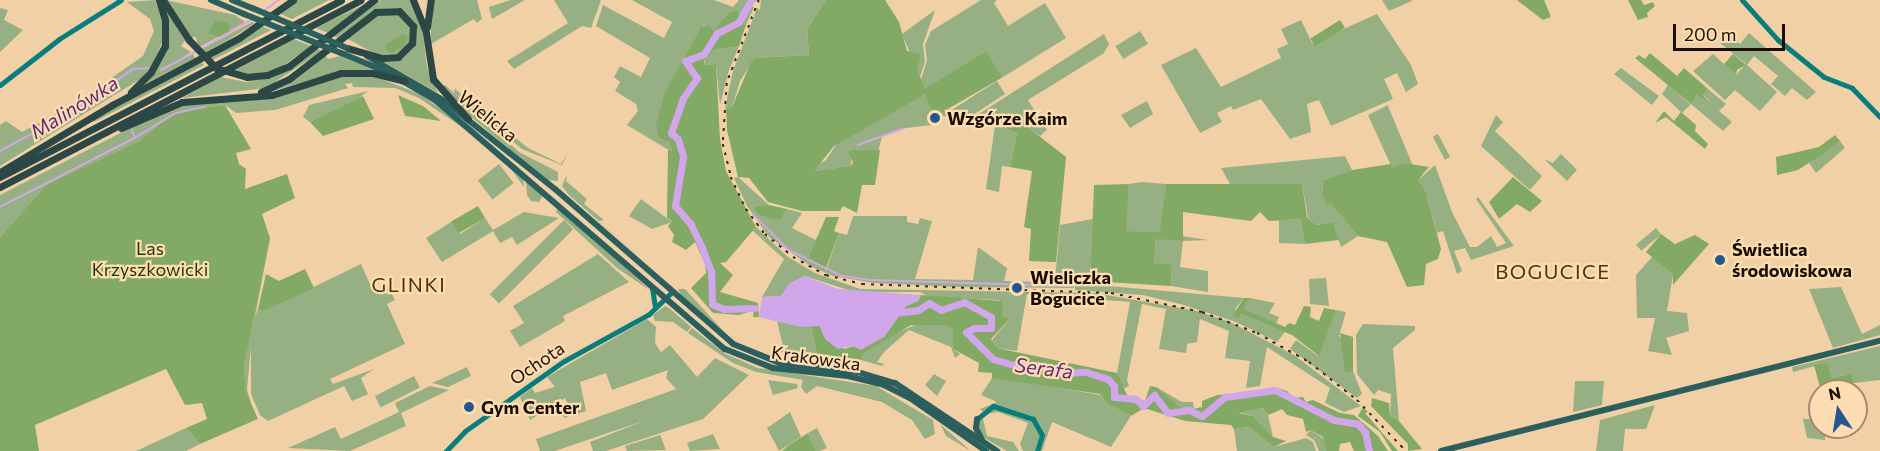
<!DOCTYPE html>
<meta charset="utf-8">
<style>
body{margin:0}
#map{position:relative;width:1880px;height:451px;overflow:hidden;background:#f2d0a6;font-family:Commissioner,sans-serif}
div>[style]{position:absolute}
[style*='--x']{left:calc(var(--x)*1px);top:calc(var(--y)*1px);width:calc(var(--w)*1px);rotate:calc(var(--a)*1deg)}
.green>*{inset:0;background:#96b084;transform-origin:0 0}
.forest>*{inset:0;background:#82aa65;transform-origin:0 0}
.water>*{inset:0;background:#d2a6ea}
.stream>*{height:1.5px;margin:-0.75px;padding:0 0.75px;transform-origin:0.75px;border-radius:0.75px;background:#d2a6ea}
.river>*{height:7px;margin:-3.5px;padding:0 3.5px;transform-origin:3.5px;border-radius:3.5px;background:#d2a6ea}
.secondary>*{height:5px;margin:-2.5px;padding:0 2.5px;transform-origin:2.5px;border-radius:2.5px;background:#097d7c}
.primary>*{height:6px;margin:-3px;padding:0 3px;transform-origin:3px;border-radius:3px;background:#2a5f5e}
.highway>*{height:7px;margin:-3.5px;padding:0 3.5px;transform-origin:3.5px;border-radius:3.5px;background:#2b4746}
.rail>*{height:1.5px;margin-top:-0.75px;transform-origin:0;background:repeating-linear-gradient(90deg,#3a2b19 0 3px,transparent 0 9px)}
.primary-bridge>*{height:6px;margin:-3px;padding:0 3px;transform-origin:3px;border-radius:3px;background:#2a5f5e}
.highway-bridge>*{height:7px;margin:-3.5px;padding:0 3.5px;transform-origin:3.5px;border-radius:3.5px;background:#2b4746}
.dots>*{width:16px;height:16px;translate:-50% -50%;box-sizing:border-box;border:3px solid #ffddb3;border-radius:50%}
span{translate:-50% -50%;white-space:nowrap;text-align:center;line-height:1.15;-webkit-text-stroke:4.5px #ffddb3;paint-order:stroke}
.street-label{font-size:18px;color:#1a0e01}
.poi-label{font-size:18px;color:#1a0e01;font-weight:700}
.left{translate:0 -50%;text-align:left}
.park-label{font-size:18px;color:#1d3704}
.water-label{font-size:20px;color:#5f2a79;font-style:italic}
.neighbourhood-label{font-size:20px;color:#4e3309;letter-spacing:1.5px}
.north{position:absolute;left:1808px;top:379px;width:60px;height:60px;box-sizing:border-box;background:#ffddb3;border:2px solid #a38a6c;border-radius:50%;rotate:348deg;font-size:16px;font-weight:700;line-height:24px;text-align:center;color:#1a0e01}
.north::after{content:'';display:block;margin:auto;width:21px;height:27px;background:#245790;clip-path:polygon(50% 0,100% 100%,50% 72%,0 100%)}
.scale{position:absolute;left:1673px;top:24px;width:112px;height:27px;box-sizing:border-box;border:3px solid #1a0e01;border-top:0;padding-left:8px;font-size:18px;line-height:21px;white-space:nowrap;color:#1a0e01;-webkit-text-stroke:4px #ffddb3;paint-order:stroke}
</style>
<div id="map">
<div class="green">
<i style="clip-path:polygon(155px 0,162px 19px,162px 43px,151px 67px,142px 78px,0 166px,0 125px,6px 121px,22px 132px,71px 106px,143px 56px,154px 31px,150px 19px,127px 2px)"></i>
<i style="clip-path:polygon(166px 0,235px 15px,245px 22px,198px 48px,196px 37px,190px 38px)"></i>
<i style="clip-path:polygon(297px 0,329px 0,292px 19px,279px 13px)"></i>
<i style="clip-path:polygon(381px 0,410px 0,423px 33px,427px 68px,438px 93px,382px 61px,402px 57px,415px 42px,414px 24px,401px 10px,379px 9px,338px 38px,333px 36px)"></i>
<i style="clip-path:polygon(435px 0,477px 0,482px 19px,477px 23px,474px 19px,431px 44px,431px 9px)"></i>
<i style="clip-path:polygon(511px 0,525px 0,492px 19px,489px 7px)"></i>
<i style="clip-path:polygon(554px 0,601px 0,591px 28px,582px 26px,514px 69px,507px 61px,568px 23px)"></i>
<i style="clip-path:polygon(632px 0,714px 0,733px 7px,739px 0,757px 0,751px 6px,754px 7px,746px 25px,740px 14px,729px 12px,718px 29px,714px 31px,704px 25px,699px 31px,680px 65px,669px 142px,672px 152px,627px 125px,638px 111px,636px 104px,615px 91px,620px 82px,614px 77px,620px 66px,641px 77px,650px 58px,596px 26px,603px 5px,664px 38px,672px 22px)"></i>
<i style="clip-path:polygon(761px 0,826px 0,807px 29px,809px 55px,755px 58px,740px 81px,732px 107px,725px 108px,733px 71px,757px 8px,760px 10px)"></i>
<i style="clip-path:polygon(981px 0,997px 0,994px 3px,1008px 26px,1045px 3px,1066px 38px,1003px 77px,986px 51px,925px 90px,921px 80px,927px 60px,925px 45px,931px 31px)"></i>
<i style="clip-path:polygon(1382px 0,1412px 0,1412px 1px,1389px 11px)"></i>
<i style="clip-path:polygon(365px 4px,328px 33px,316px 28px,352px 10px)"></i>
<i style="clip-path:polygon(0 8px,8px 10px,4px 20px,23px 30px,0 52px)"></i>
<i style="clip-path:polygon(165px 8px,185px 41px,181px 46px,191px 52px,159px 72px,193px 54px,195px 58px,141px 86px,164px 54px,168px 35px)"></i>
<i style="clip-path:polygon(935px 10px,923px 44px,925px 62px,920px 77px,902px 34px)"></i>
<i style="clip-path:polygon(396px 12px,411px 27px,411px 40px,399px 54px,377px 55px,346px 38px,378px 14px)"></i>
<i style="clip-path:polygon(1377px 14px,1411px 65px,1418px 84px,1406px 92px,1397px 73px,1384px 79px,1393px 99px,1331px 126px,1319px 100px,1307px 104px,1311px 132px,1290px 139px,1261px 99px,1233px 110px,1231px 106px,1217px 113px,1222px 122px,1200px 133px,1161px 65px,1196px 48px,1221px 87px,1281px 58px,1277px 49px,1288px 44px,1281px 29px,1301px 20px,1312px 43px)"></i>
<i style="clip-path:polygon(252px 22px,255px 23px,230px 39px,203px 54px,200px 50px)"></i>
<i style="clip-path:polygon(261px 26px,271px 30px,211px 61px,207px 58px)"></i>
<i style="left:1140px;top:31px;width:15px;height:29px;rotate:58deg"></i>
<i style="clip-path:polygon(1749px 33px,1816px 92px,1807px 100px,1792px 88px,1785px 96px,1771px 84px,1778px 76px,1754px 56px,1747px 65px,1777px 92px,1760px 111px,1735px 90px,1725px 100px,1693px 71px,1713px 54px,1736px 75px,1746px 64px,1720px 43px,1728px 34px,1740px 44px)"></i>
<i style="clip-path:polygon(1104px 34px,1109px 44px,1104px 53px,1028px 100px,1047px 130px,1040px 136px,1024px 125px,974px 117px)"></i>
<i style="clip-path:polygon(294px 39px,311px 46px,280px 68px,257px 75px,232px 72px)"></i>
<i style="clip-path:polygon(739px 46px,729px 70px,720px 105px,716px 64px,705px 65px,705px 57px,714px 50px)"></i>
<i style="clip-path:polygon(317px 49px,322px 51px,266px 88px,182px 98px,221px 77px,246px 82px,273px 77px)"></i>
<i style="clip-path:polygon(325px 55px,328px 59px,340px 56px,378px 71px,344px 70px,266px 93px)"></i>
<i style="clip-path:polygon(200px 61px,204px 65px,94px 122px,93px 119px)"></i>
<i style="clip-path:polygon(1621px 68px,1659px 96px,1652px 105px,1614px 74px)"></i>
<i style="clip-path:polygon(371px 75px,420px 94px,452px 117px,523px 177px,524px 187px,511px 169px,469px 132px,419px 98px,395px 88px,353px 87px,352px 83px,345px 84px,348px 88px,275px 110px,236px 113px,225px 105px,174px 111px,141px 140px,46px 185px,0 237px,0 195px,163px 111px,194px 103px,267px 99px,342px 76px)"></i>
<i style="clip-path:polygon(997px 81px,1005px 94px,970px 117px,942px 116px,932px 125px,906px 128px,882px 137px,878px 152px,852px 150px,851px 166px,814px 171px,813px 167px,826px 160px,837px 143px,926px 94px,950px 111px)"></i>
<i style="clip-path:polygon(456px 82px,455px 89px,528px 148px,561px 164px,568px 152px,562px 165px,522px 149px,454px 93px)"></i>
<i style="clip-path:polygon(445px 85px,519px 152px,558px 172px,558px 181px,547px 180px,470px 116px,441px 87px)"></i>
<i style="clip-path:polygon(1668px 85px,1690px 104px,1697px 94px,1711px 102px,1703px 95px,1708px 89px,1726px 104px,1719px 111px,1732px 122px,1723px 131px,1691px 104px,1682px 113px,1662px 94px)"></i>
<i style="clip-path:polygon(368px 91px,352px 103px,310px 122px,303px 117px,309px 105px)"></i>
<i style="clip-path:polygon(1147px 101px,1153px 114px,1130px 128px,1121px 115px)"></i>
<i style="clip-path:polygon(1388px 105px,1388px 106px,1413px 166px,1392px 168px,1368px 115px)"></i>
<i style="clip-path:polygon(1496px 115px,1503px 122px,1495px 131px,1542px 176px,1530px 190px,1481px 146px)"></i>
<i style="clip-path:polygon(995px 125px,1017px 133px,1010px 167px,1002px 166px,999px 192px,986px 189px)"></i>
<i style="left:1438px;top:134px;width:26px;height:6px;rotate:62deg"></i>
<i style="clip-path:polygon(1840px 141px,1845px 148px,1816px 173px,1809px 163px)"></i>
<i style="clip-path:polygon(1561px 154px,1577px 170px,1567px 181px,1544px 159px,1553px 163px)"></i>
<i style="clip-path:polygon(1345px 156px,1352px 170px,1323px 180px,1322px 193px,1358px 236px,1341px 247px,1333px 222px,1315px 225px,1308px 217px,1302px 184px,1230px 184px,1221px 168px)"></i>
<i style="left:499px;top:164px;width:24px;height:27px;rotate:52deg"></i>
<i style="clip-path:polygon(1435px 165px,1452px 212px,1470px 247px,1477px 247px,1491px 236px,1497px 247px,1506px 243px,1476px 199px,1478px 197px,1514px 246px,1471px 260px,1465px 248px,1454px 251px,1462px 271px,1457px 274px,1443px 231px,1437px 233px,1425px 189px,1418px 180px)"></i>
<i style="clip-path:polygon(567px 174px,566px 181px,587px 199px,584px 204px,604px 220px,599px 221px,658px 273px,569px 195px,562px 186px)"></i>
<i style="clip-path:polygon(738px 177px,769px 205px,753px 206px,757px 214px,781px 219px,787px 209px,802px 213px,792px 228px,816px 240px,807px 260px,827px 268px,839px 233px,847px 235px,853px 216px,907px 216px,907px 222px,918px 224px,920px 218px,932px 221px,915px 279px,973px 280px,978px 247px,1007px 268px,1004px 281px,1074px 283px,1074px 288px,958px 287px,874px 283px,833px 276px,812px 267px,769px 237px,747px 206px,734px 178px)"></i>
<i style="clip-path:polygon(526px 178px,543px 196px,539px 202px,531px 201px,527px 195px)"></i>
<i style="clip-path:polygon(1142px 182px,1166px 184px,1161px 233px,1125px 231px,1129px 184px)"></i>
<i style="clip-path:polygon(641px 199px,672px 222px,652px 229px,629px 216px)"></i>
<i style="clip-path:polygon(558px 206px,610px 254px,651px 291px,617px 268px,556px 212px)"></i>
<i style="clip-path:polygon(524px 212px,559px 218px,517px 245px,512px 237px,500px 243px,493px 231px,442px 262px,426px 238px,451px 222px,460px 234px,485px 218px,493px 230px)"></i>
<i style="clip-path:polygon(1093px 219px,1090px 281px,1055px 281px,1060px 225px)"></i>
<i style="clip-path:polygon(1300px 219px,1305px 244px,1279px 243px,1279px 220px)"></i>
<i style="left:564px;top:220px;width:13px;height:105px;rotate:45deg"></i>
<i style="clip-path:polygon(756px 227px,788px 257px,815px 273px,860px 289px,1095px 293px,1197px 311px,1230px 322px,1294px 355px,1361px 406px,1344px 412px,1325px 403px,1330px 388px,1267px 347px,1260px 386px,1246px 388px,1250px 361px,1225px 358px,1229px 331px,1200px 319px,1197px 342px,1187px 344px,1186px 353px,1159px 349px,1166px 309px,1142px 304px,1127px 380px,1129px 386px,1123px 389px,1117px 373px,1130px 302px,1027px 294px,1017px 351px,997px 348px,992px 340px,1011px 317px,1003px 316px,1000px 300px,930px 297px,920px 292px,854px 292px,805px 276px,790px 283px,781px 296px,762px 297px,784px 259px,753px 231px)"></i>
<i style="left:1656px;top:228px;width:8px;height:26px;rotate:50deg"></i>
<i style="clip-path:polygon(1182px 236px,1208px 240px,1183px 241px,1180px 267px,1208px 271px,1208px 292px,1171px 286px,1172px 266px,1154px 263px,1156px 238px,1183px 241px)"></i>
<i style="clip-path:polygon(270px 238px,255px 317px,258px 309px,264px 311px,361px 264px,374px 293px,388px 286px,395px 300px,387px 304px,405px 344px,330px 379px,333px 384px,374px 369px,361px 378px,368px 394px,352px 401px,344px 386px,268px 421px,260px 415px,251px 394px,251px 347px,247px 390px,254px 413px,208px 419px,205px 410px)"></i>
<i style="clip-path:polygon(598px 254px,629px 282px,563px 316px,565px 321px,520px 347px,510px 331px,524px 323px,513px 306px)"></i>
<i style="clip-path:polygon(1652px 257px,1673px 275px,1667px 311px,1687px 313px,1689px 331px,1666px 338px,1672px 355px,1648px 351px,1655px 318px,1637px 318px,1636px 275px)"></i>
<i style="clip-path:polygon(1326px 278px,1329px 306px,1310px 304px,1309px 279px)"></i>
<i style="clip-path:polygon(1075px 283px,1244px 298px,1235px 309px,1241px 314px,1285px 332px,1277px 342px,1236px 322px,1184px 305px,1143px 295px,1075px 290px)"></i>
<i style="clip-path:polygon(1841px 287px,1862px 334px,1880px 325px,1880px 335px,1833px 348px,1809px 289px)"></i>
<i style="clip-path:polygon(678px 289px,685px 289px,728px 336px,681px 295px)"></i>
<i style="clip-path:polygon(1250px 298px,1275px 303px,1269px 313px,1279px 317px,1276px 324px,1242px 309px)"></i>
<i style="clip-path:polygon(665px 306px,669px 308px,691px 327px,687px 332px,673px 322px,655px 321px,653px 315px)"></i>
<i style="clip-path:polygon(1336px 310px,1346px 312px,1339px 336px,1344px 341px,1345px 371px,1353px 371px,1362px 394px,1357px 398px,1290px 349px,1296px 340px,1318px 356px)"></i>
<i style="clip-path:polygon(647px 319px,656px 327px,655px 343px,661px 352px,670px 345px,697px 377px,715px 358px,749px 375px,703px 419px,606px 451px,593px 451px,590px 442px,646px 420px,555px 451px,540px 451px,536px 439px,676px 389px,666px 378px,668px 370px,612px 390px,606px 373px,580px 382px,586px 411px,564px 418px,561px 408px,568px 405px,565px 398px,530px 420px,520px 397px,532px 388px,535px 393px,555px 387px,547px 377px)"></i>
<i style="clip-path:polygon(777px 321px,811px 326px,817px 354px,779px 352px,778px 347px,783px 346px)"></i>
<i style="clip-path:polygon(917px 324px,946px 325px,953px 331px,953px 349px,960px 354px,955px 358px,951px 347px,909px 330px,884px 352px,877px 362px,884px 364px,882px 366px,861px 360px,864px 353px,890px 336px)"></i>
<i style="clip-path:polygon(1363px 324px,1415px 326px,1415px 330px,1393px 348px,1399px 421px,1390px 416px,1391px 394px,1378px 390px,1374px 395px,1357px 374px,1356px 335px)"></i>
<i style="clip-path:polygon(692px 328px,724px 353px,758px 368px,876px 386px,933px 420px,935px 434px,925px 439px,912px 420px,882px 402px,817px 386px,806px 394px,801px 387px,803px 380px,756px 372px,733px 363px,688px 333px)"></i>
<i style="clip-path:polygon(1880px 346px,1880px 380px,1854px 383px,1852px 373px,1832px 378px,1826px 363px,1793px 372px,1792px 367px)"></i>
<i style="clip-path:polygon(889px 366px,925px 385px,934px 374px,946px 381px,937px 396px,925px 385px)"></i>
<i style="clip-path:polygon(467px 367px,471px 376px,448px 387px,432px 383px)"></i>
<i style="left:414px;top:376px;width:13px;height:44px;rotate:63deg"></i>
<i style="clip-path:polygon(998px 377px,1100px 395px,1106px 403px,1131px 416px,1111px 447px,1052px 422px,1042px 451px,1023px 451px,1020px 444px,1028px 423px,998px 412px,986px 414px,980px 409px,997px 402px,981px 395px,992px 378px)"></i>
<i style="clip-path:polygon(768px 380px,797px 384px,798px 388px,773px 395px)"></i>
<i style="clip-path:polygon(1575px 381px,1604px 381px,1602px 405px,1573px 412px)"></i>
<i style="clip-path:polygon(430px 386px,449px 390px,401px 413px,406px 426px,350px 451px,288px 448px,335px 427px,341px 439px,399px 412px,395px 403px)"></i>
<i style="clip-path:polygon(1156px 387px,1182px 402px,1193px 402px,1194px 408px,1178px 409px)"></i>
<i style="clip-path:polygon(1655px 405px,1646px 429px,1625px 429px,1623px 451px,1596px 451px,1600px 420px)"></i>
<i style="clip-path:polygon(1263px 408px,1268px 415px,1273px 437px,1253px 416px,1237px 412px)"></i>
<i style="clip-path:polygon(790px 412px,801px 437px,779px 451px,767px 428px)"></i>
<i style="clip-path:polygon(983px 419px,987px 436px,1013px 442px,1019px 451px,1007px 451px,984px 438px,979px 432px,978px 421px)"></i>
<i style="clip-path:polygon(1803px 419px,1820px 419px,1820px 427px,1846px 427px,1847px 434px,1825px 431px,1825px 440px,1807px 438px)"></i>
<i style="clip-path:polygon(940px 424px,971px 451px,946px 436px)"></i>
<i style="clip-path:polygon(1249px 427px,1274px 447px,1306px 438px,1313px 442px,1316px 451px,1237px 451px,1234px 429px)"></i>
<i style="clip-path:polygon(186px 428px,200px 444px,186px 451px,136px 451px)"></i>
<i style="clip-path:polygon(817px 428px,827px 448px,820px 451px,816px 451px,808px 433px)"></i>
<i style="clip-path:polygon(1311px 430px,1324px 439px,1326px 451px,1319px 451px,1314px 440px,1306px 435px)"></i>
<i style="clip-path:polygon(713px 434px,720px 449px,690px 451px,687px 443px)"></i>
<i style="clip-path:polygon(660px 435px,666px 450px,627px 451px,625px 446px)"></i>
</div>
<div class="forest">
<i style="clip-path:polygon(826px 0,885px 0,899px 22px,907px 51px,921px 55px,917px 69px,925px 89px,986px 51px,1003px 77px,941px 113px,930px 108px,926px 94px,834px 146px,814px 171px,851px 166px,853px 162px,848px 152px,852px 150px,880px 150px,875px 185px,862px 185px,857px 213px,843px 206px,840px 211px,802px 211px,768px 202px,749px 178px,738px 177px,727px 130px,726px 108px,732px 107px,751px 62px,755px 58px,809px 55px,807px 29px)"></i>
<i style="clip-path:polygon(1517px 0,1544px 0,1551px 17px,1543px 20px)"></i>
<i style="clip-path:polygon(1628px 0,1641px 0,1644px 5px,1653px 2px,1655px 6px,1647px 13px,1648px 17px,1638px 20px)"></i>
<i style="clip-path:polygon(737px 11px,746px 25px,739px 46px,714px 50px,704px 61px,705px 65px,716px 64px,720px 139px,726px 171px,756px 227px,726px 262px,720px 263px,733px 275px,720px 292px,758px 303px,759px 317px,753px 317px,754px 310px,739px 315px,713px 313px,691px 288px,706px 273px,705px 264px,695px 242px,686px 250px,672px 242px,674px 235px,668px 226px,672px 221px,667px 218px,668px 150px,672px 151px,669px 142px,659px 138px,656px 125px,665px 92px,701px 27px,708px 25px,714px 31px,729px 12px)"></i>
<i style="left:1340px;top:20px;width:9px;height:35px;rotate:58deg"></i>
<i style="clip-path:polygon(215px 21px,228px 23px,230px 31px,219px 37px,208px 33px)"></i>
<i style="clip-path:polygon(404px 34px,408px 37px,404px 46px,392px 53px,386px 50px,386px 44px)"></i>
<i style="clip-path:polygon(1650px 53px,1677px 76px,1684px 68px,1708px 89px,1703px 95px,1710px 104px,1697px 94px,1691px 104px,1635px 58px,1639px 55px,1645px 59px)"></i>
<i style="clip-path:polygon(1733px 54px,1746px 65px,1737px 70px,1736px 75px,1724px 64px)"></i>
<i style="clip-path:polygon(398px 95px,423px 106px,441px 121px,405px 116px)"></i>
<i style="clip-path:polygon(363px 96px,374px 119px,323px 136px,310px 122px)"></i>
<i style="clip-path:polygon(225px 105px,251px 149px,236px 153px,239px 164px,246px 169px,245px 189px,287px 174px,295px 198px,262px 214px,270px 238px,244px 364px,245px 390px,258px 419px,200px 444px,186px 428px,207px 419px,202px 403px,185px 405px,166px 369px,35px 425px,39px 451px,0 451px,0 237px,46px 185px,141px 140px,174px 111px)"></i>
<i style="clip-path:polygon(1664px 111px,1674px 121px,1681px 112px,1696px 125px,1695px 131px,1708px 144px,1705px 149px,1666px 117px,1655px 123px)"></i>
<i style="clip-path:polygon(996px 119px,1025px 125px,1066px 157px,1056px 262px,1029px 261px,1031px 229px,1024px 227px,1032px 171px,1010px 167px,1017px 133px,995px 125px)"></i>
<i style="clip-path:polygon(1835px 135px,1840px 141px,1823px 154px,1798px 170px,1777px 175px,1776px 157px,1819px 147px)"></i>
<i style="clip-path:polygon(1404px 163px,1429px 167px,1418px 180px,1425px 189px,1441px 249px,1438px 259px,1426px 264px,1424px 285px,1407px 287px,1387px 242px,1358px 236px,1331px 204px,1326px 204px,1322px 193px,1323px 180px,1352px 170px,1391px 164px,1393px 168px)"></i>
<i style="clip-path:polygon(1513px 177px,1542px 201px,1530px 212px,1517px 204px,1499px 219px,1489px 202px)"></i>
<i style="clip-path:polygon(1129px 184px,1126px 231px,1160px 232px,1166px 184px,1302px 184px,1307px 217px,1316px 225px,1333px 222px,1339px 240px,1305px 244px,1300px 219px,1269px 221px,1260px 212px,1251px 221px,1183px 212px,1183px 241px,1156px 239px,1154px 263px,1172px 265px,1171px 286px,1090px 281px,1094px 185px)"></i>
<i style="clip-path:polygon(769px 205px,787px 209px,781px 219px,773px 219px,757px 214px,753px 206px)"></i>
<i style="left:478px;top:206px;width:14px;height:31px;rotate:60deg"></i>
<i style="clip-path:polygon(826px 217px,839px 217px,834px 231px,839px 233px,826px 268px,807px 260px)"></i>
<i style="clip-path:polygon(1661px 234px,1675px 244px,1695px 235px,1709px 244px,1673px 285px,1673px 275px,1646px 252px)"></i>
<i style="clip-path:polygon(305px 269px,314px 288px,264px 311px,258px 309px,266px 274px,279px 281px)"></i>
<i style="clip-path:polygon(921px 295px,1002px 301px,1003px 316px,1011px 317px,991px 339px,997px 348px,1117px 373px,1128px 397px,1145px 401px,1150px 386px,1156px 387px,1184px 411px,1202px 407px,1202px 401px,1217px 395px,1249px 393px,1274px 387px,1287px 391px,1293px 398px,1303px 397px,1306px 402px,1313px 400px,1340px 413px,1354px 415px,1378px 436px,1388px 451px,1354px 451px,1350px 442px,1340px 444px,1339px 451px,1326px 451px,1323px 437px,1311px 430px,1306px 432px,1303px 419px,1287px 415px,1282px 409px,1268px 415px,1263px 408px,1238px 413px,1253px 416px,1273px 437px,1286px 441px,1274px 447px,1249px 427px,1234px 429px,1231px 425px,1185px 421px,1144px 408px,1131px 416px,1106px 403px,1100px 394px,992px 378px,992px 373px,978px 372px,979px 363px,953px 349px,953px 331px,946px 325px,911px 325px,864px 353px,861px 360px,817px 354px,811px 326px,820px 326px,823px 334px,844px 349px,884px 337px,906px 306px,918px 301px)"></i>
<i style="clip-path:polygon(1244px 298px,1250px 298px,1243px 309px,1285px 327px,1289px 323px,1295px 325px,1304px 306px,1311px 307px,1310px 317px,1319px 321px,1324px 308px,1336px 310px,1319px 356px,1292px 335px,1241px 314px,1238px 318px,1233px 315px)"></i>
<i style="clip-path:polygon(1340px 333px,1353px 337px,1353px 371px,1345px 372px)"></i>
<i style="clip-path:polygon(1827px 363px,1832px 378px,1852px 373px,1854px 383px,1838px 386px,1839px 391px,1821px 391px,1814px 365px)"></i>
<i style="clip-path:polygon(1372px 398px,1389px 403px,1390px 416px,1399px 421px,1422px 449px,1408px 451px,1408px 444px,1371px 406px)"></i>
<i style="clip-path:polygon(1363px 407px,1368px 412px,1365px 413px,1398px 451px,1392px 451px,1380px 432px,1358px 416px)"></i>
<i style="clip-path:polygon(808px 433px,816px 451px,782px 451px,789px 445px)"></i>
</div>
<div class="water">
<i style="clip-path:polygon(805px 276px,838px 289px,921px 295px,918px 301px,906px 306px,884px 337px,861px 350px,852px 346px,838px 349px,825px 339px,820px 326px,801px 327px,759px 317px,762px 297px,781px 296px,790px 283px)"></i>
</div>
<div class="stream">
<i style="--x:265;--y:10;--w:17;--a:-36"></i>
<i style="--x:201;--y:49;--w:58;--a:-30.1"></i>
<i style="--x:161;--y:70;--w:41;--a:-27.8"></i>
<i style="--x:109;--y:88;--w:8;--a:60"></i>
<i style="--x:135;--y:138;--w:48;--a:-31.4"></i>
<i style="--x:176;--y:113;--w:29;--a:-12"></i>
<i style="--x:858;--y:145;--w:47;--a:-20"></i>
<i style="--x:0;--y:151;--w:81;--a:-28.2"></i>
<i style="--x:71;--y:113;--w:76;--a:-35.4"></i>
<i style="--x:133;--y:69;--w:15;--a:-4"></i>
<i style="--x:0;--y:207;--w:152;--a:-27.1"></i>
<i style="--x:135;--y:138;--w:8;--a:-113"></i>
<i style="--x:753;--y:214;--w:51;--a:45"></i>
<i style="--x:789;--y:250;--w:59;--a:26.1"></i>
<i style="--x:842;--y:276;--w:27;--a:8"></i>
<i style="--x:869;--y:280;--w:203;--a:1.7"></i>
</div>
<div class="river">
<i style="--x:751;--y:0;--w:25;--a:119"></i>
<i style="--x:739;--y:22;--w:25;--a:153"></i>
<i style="--x:717;--y:33;--w:25;--a:122"></i>
<i style="--x:704;--y:54;--w:20;--a:160"></i>
<i style="--x:685;--y:61;--w:21;--a:55"></i>
<i style="--x:697;--y:78;--w:24;--a:125"></i>
<i style="--x:683;--y:98;--w:37;--a:109"></i>
<i style="--x:671;--y:133;--w:9;--a:41"></i>
<i style="--x:678;--y:139;--w:19;--a:74"></i>
<i style="--x:683;--y:157;--w:50;--a:99.3"></i>
<i style="--x:675;--y:206;--w:23;--a:49"></i>
<i style="--x:690;--y:223;--w:28;--a:64"></i>
<i style="--x:702;--y:248;--w:26;--a:69"></i>
<i style="--x:711;--y:272;--w:32;--a:88"></i>
<i style="--x:712;--y:304;--w:13;--a:23"></i>
<i style="--x:724;--y:309;--w:31;--a:-2"></i>
<i style="--x:895;--y:313;--w:23;--a:-7"></i>
<i style="--x:918;--y:310;--w:13;--a:-32"></i>
<i style="--x:929;--y:303;--w:14;--a:30"></i>
<i style="--x:941;--y:310;--w:24;--a:-19"></i>
<i style="--x:964;--y:302;--w:31;--a:29"></i>
<i style="--x:991;--y:317;--w:11;--a:90"></i>
<i style="--x:991;--y:328;--w:17;--a:180"></i>
<i style="--x:974;--y:328;--w:9;--a:153"></i>
<i style="--x:966;--y:332;--w:38;--a:45"></i>
<i style="--x:993;--y:359;--w:26;--a:16"></i>
<i style="--x:1018;--y:366;--w:19;--a:-3"></i>
<i style="--x:1037;--y:365;--w:28;--a:17"></i>
<i style="--x:1064;--y:373;--w:22;--a:-3"></i>
<i style="--x:1086;--y:372;--w:23;--a:18"></i>
<i style="--x:1108;--y:379;--w:9;--a:49"></i>
<i style="--x:1114;--y:386;--w:11;--a:90"></i>
<i style="--x:1114;--y:397;--w:22;--a:5"></i>
<i style="--x:1136;--y:399;--w:10;--a:45"></i>
<i style="--x:1143;--y:406;--w:16;--a:-45"></i>
<i style="--x:1154;--y:395;--w:23;--a:52"></i>
<i style="--x:1168;--y:413;--w:21;--a:-8"></i>
<i style="--x:1189;--y:410;--w:14;--a:25"></i>
<i style="--x:1202;--y:416;--w:30;--a:-40"></i>
<i style="--x:1225;--y:397;--w:50;--a:-8"></i>
<i style="--x:1275;--y:390;--w:66;--a:27"></i>
<i style="--x:1334;--y:420;--w:24;--a:9"></i>
<i style="--x:1358;--y:424;--w:11;--a:49"></i>
<i style="--x:1365;--y:432;--w:19;--a:78"></i>
</div>
<div class="secondary">
<i style="--x:1742;--y:0;--w:54;--a:48"></i>
<i style="--x:1778;--y:40;--w:59;--a:38.8"></i>
<i style="--x:1824;--y:77;--w:30;--a:21"></i>
<i style="--x:1852;--y:88;--w:40;--a:46"></i>
<i style="--x:0;--y:85;--w:75;--a:-37.9"></i>
<i style="--x:59;--y:39;--w:73;--a:-32.2"></i>
<i style="--x:652;--y:288;--w:19;--a:81"></i>
<i style="--x:977;--y:419;--w:21;--a:-39"></i>
<i style="--x:993;--y:406;--w:42;--a:18"></i>
<i style="--x:1033;--y:419;--w:18;--a:61"></i>
<i style="--x:1042;--y:435;--w:17;--a:107"></i>
<i style="--x:446;--y:451;--w:28;--a:-46"></i>
<i style="--x:465;--y:431;--w:121;--a:-35.3"></i>
<i style="--x:564;--y:361;--w:97;--a:-28.9"></i>
<i style="--x:649;--y:314;--w:30;--a:-44"></i>
</div>
<div class="primary">
<i style="--x:211;--y:0;--w:36;--a:23"></i>
<i style="--x:232;--y:0;--w:22;--a:22"></i>
<i style="--x:341;--y:53;--w:50;--a:22.4"></i>
<i style="--x:387;--y:72;--w:56;--a:30.3"></i>
<i style="--x:435;--y:100;--w:382;--a:40.7"></i>
<i style="--x:725;--y:349;--w:52;--a:21.6"></i>
<i style="--x:773;--y:368;--w:75;--a:6.1"></i>
<i style="--x:848;--y:376;--w:37;--a:14"></i>
<i style="--x:884;--y:385;--w:29;--a:27"></i>
<i style="--x:910;--y:398;--w:93;--a:34.9"></i>
<i style="--x:367;--y:56;--w:88;--a:30.1"></i>
<i style="--x:443;--y:100;--w:143;--a:38.5"></i>
<i style="--x:555;--y:189;--w:236;--a:41"></i>
<i style="--x:733;--y:344;--w:51;--a:22"></i>
<i style="--x:780;--y:363;--w:79;--a:6.6"></i>
<i style="--x:858;--y:372;--w:39;--a:17"></i>
<i style="--x:895;--y:383;--w:123;--a:33.7"></i>
<i style="--x:977;--y:419;--w:9;--a:96"></i>
<i style="--x:976;--y:428;--w:13;--a:63"></i>
<i style="--x:1441;--y:451;--w:453;--a:-14.1"></i>
</div>
<div class="highway">
<i style="--x:163;--y:0;--w:48;--a:57"></i>
<i style="--x:413;--y:0;--w:35;--a:68"></i>
<i style="--x:426;--y:33;--w:47;--a:81.3"></i>
<i style="--x:433;--y:79;--w:53;--a:48.8"></i>
<i style="--x:427;--y:27;--w:27;--a:-82"></i>
<i style="--x:247;--y:77;--w:20;--a:-6"></i>
<i style="--x:267;--y:75;--w:24;--a:-22"></i>
<i style="--x:289;--y:66;--w:108;--a:-37.8"></i>
<i style="--x:131;--y:92;--w:28;--a:-45"></i>
<i style="--x:151;--y:72;--w:30;--a:-62"></i>
<i style="--x:165;--y:46;--w:26;--a:-90"></i>
<i style="--x:165;--y:20;--w:21;--a:-107"></i>
<i style="--x:261;--y:92;--w:31;--a:-25"></i>
<i style="--x:289;--y:79;--w:110;--a:-37.6"></i>
<i style="--x:376;--y:12;--w:23;--a:-2"></i>
<i style="--x:399;--y:11;--w:21;--a:47"></i>
<i style="--x:413;--y:26;--w:17;--a:93"></i>
<i style="--x:412;--y:43;--w:20;--a:135"></i>
<i style="--x:398;--y:57;--w:16;--a:176"></i>
<i style="--x:382;--y:58;--w:36;--a:-164"></i>
<i style="--x:121;--y:128;--w:66;--a:-23.1"></i>
<i style="--x:182;--y:102;--w:90;--a:-4.4"></i>
<i style="--x:272;--y:95;--w:72;--a:-17.7"></i>
<i style="--x:341;--y:73;--w:32;--a:0"></i>
<i style="--x:373;--y:73;--w:32;--a:14"></i>
<i style="--x:0;--y:172;--w:131;--a:-30.9"></i>
<i style="--x:112;--y:105;--w:144;--a:-27.8"></i>
<i style="--x:239;--y:38;--w:66;--a:-35.1"></i>
<i style="--x:0;--y:177;--w:384;--a:-27.4"></i>
<i style="--x:0;--y:187;--w:406;--a:-27.4"></i>
</div>
<div class="rail">
<i style="--x:759;--y:0;--w:89;--a:111.1"></i>
<i style="--x:727;--y:83;--w:61;--a:93.8"></i>
<i style="--x:723;--y:144;--w:34;--a:76"></i>
<i style="--x:731;--y:177;--w:35;--a:65"></i>
<i style="--x:746;--y:209;--w:31;--a:53"></i>
<i style="--x:765;--y:234;--w:36;--a:39"></i>
<i style="--x:793;--y:257;--w:38;--a:29"></i>
<i style="--x:826;--y:275;--w:37;--a:14"></i>
<i style="--x:862;--y:284;--w:249;--a:2.1"></i>
<i style="--x:1111;--y:293;--w:93;--a:11.8"></i>
<i style="--x:1202;--y:312;--w:59;--a:20.9"></i>
<i style="--x:1257;--y:333;--w:60;--a:29.1"></i>
<i style="--x:1309;--y:362;--w:61;--a:38.4"></i>
<i style="--x:1357;--y:400;--w:71;--a:46.1"></i>
</div>
<div class="primary-bridge">
<i style="--x:252;--y:8;--w:103;--a:22.8"></i>
<i style="--x:244;--y:14;--w:105;--a:21.9"></i>
</div>
<div class="highway-bridge">
<i style="--x:189;--y:40;--w:39;--a:46"></i>
<i style="--x:216;--y:68;--w:32;--a:16"></i>
</div>
<div class="dots">
<i style="left:935px;top:118px;background:#245790"></i>
<i style="left:1720px;top:260px;background:#245790"></i>
<i style="left:1017px;top:288px;background:#245790"></i>
<i style="left:469px;top:407px;background:#245790"></i>
</div>
<div class="street-label">
<span style="left:488px;top:116px;rotate:39deg">Wielicka</span>
<span style="left:816px;top:358px;rotate:8deg">Krakowska</span>
<span style="left:537px;top:363px;rotate:-34deg">Ochota</span>
</div>
<div class="poi-label">
<span class="left" style="left:947px;top:118px">Wzgórze Kaim</span>
<span class="left" style="left:1732px;top:260px">Świetlica<br>środowiskowa</span>
<span class="left" style="left:1030px;top:288px">Wieliczka<br>Bogucice</span>
<span class="left" style="left:481px;top:407px">Gym Center</span>
</div>
<div class="park-label">
<span style="left:150px;top:259px">Las<br>Krzyszkowicki</span>
</div>
<div class="water-label">
<span style="left:74px;top:107px;rotate:-32deg">Malinówka</span>
<span style="left:1044px;top:368px;rotate:7deg">Serafa</span>
</div>
<div class="neighbourhood-label">
<span style="left:1553px;top:271px">BOGUCICE</span>
<span style="left:409px;top:284px">GLINKI</span>
</div>
<div class="north">N</div>
<div class="scale">200 m</div>
</div>
